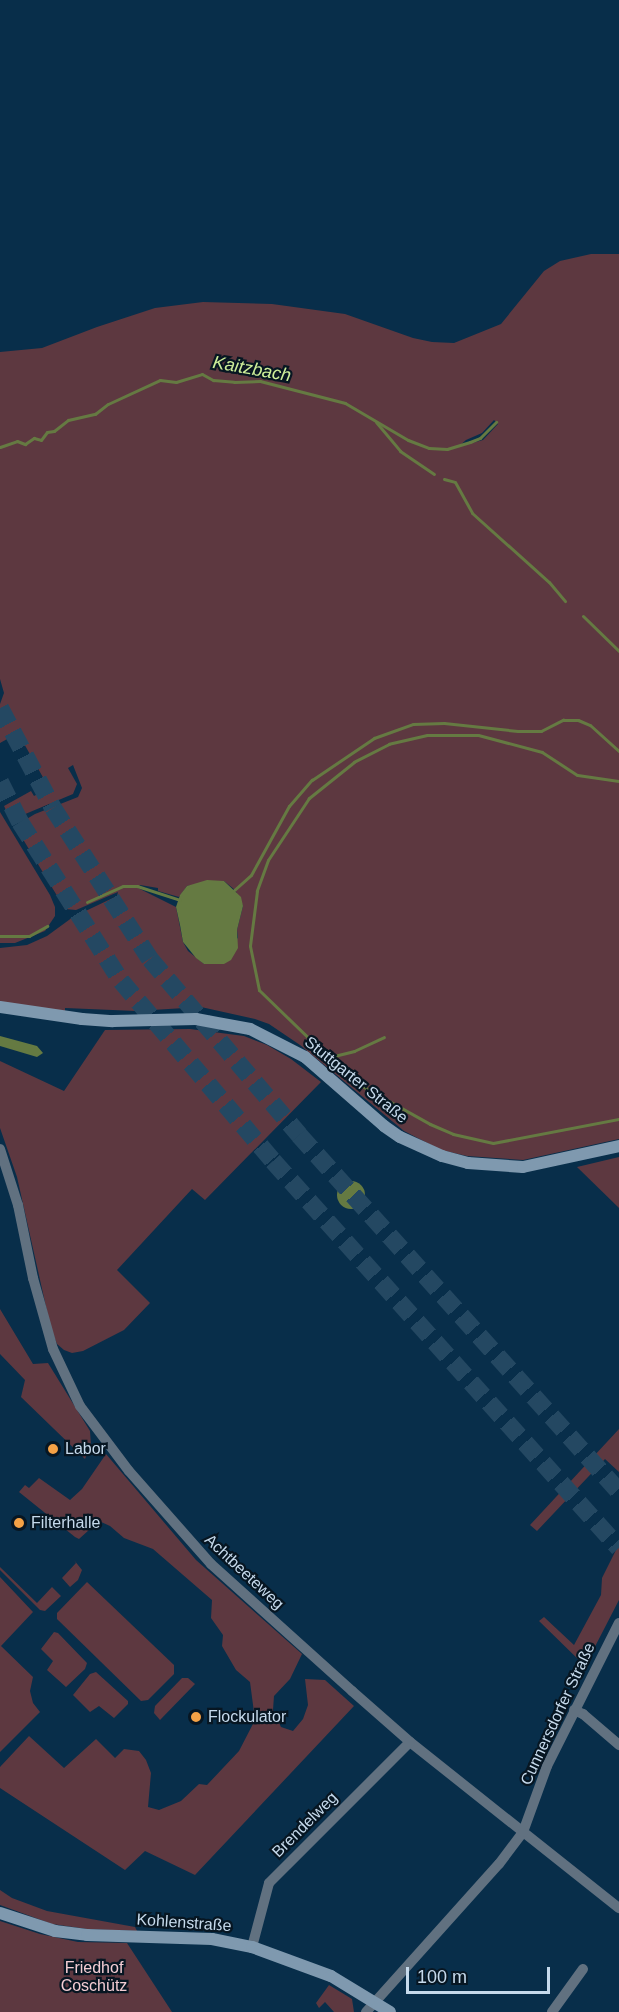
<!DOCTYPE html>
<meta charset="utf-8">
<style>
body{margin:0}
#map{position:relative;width:619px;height:2012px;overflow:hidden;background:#082e4a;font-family:Helvetica,sans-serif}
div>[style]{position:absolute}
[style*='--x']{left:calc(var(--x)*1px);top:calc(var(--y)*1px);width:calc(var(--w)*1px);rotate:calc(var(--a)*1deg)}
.green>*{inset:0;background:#5d3840}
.water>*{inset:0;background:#657a42}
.round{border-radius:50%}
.stream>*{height:3px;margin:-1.5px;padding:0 1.5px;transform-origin:1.5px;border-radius:1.5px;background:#657a42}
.highway-tunnel>*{height:18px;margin-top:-9px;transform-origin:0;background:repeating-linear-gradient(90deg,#244862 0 18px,transparent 0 27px)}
.street>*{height:10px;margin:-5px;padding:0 5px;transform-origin:5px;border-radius:5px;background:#617180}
.secondary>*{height:12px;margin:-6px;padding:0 6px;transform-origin:6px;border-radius:6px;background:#7f99af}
.dots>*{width:16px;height:16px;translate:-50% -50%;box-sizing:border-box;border:3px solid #071622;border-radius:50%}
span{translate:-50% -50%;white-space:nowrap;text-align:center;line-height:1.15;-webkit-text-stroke:4.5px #071622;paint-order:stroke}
.street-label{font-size:16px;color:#c6daec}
.poi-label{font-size:16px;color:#c6daec}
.left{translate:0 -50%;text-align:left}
.park-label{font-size:16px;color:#f4cdd4}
.water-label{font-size:18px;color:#ceee99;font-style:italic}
.scale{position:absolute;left:406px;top:1967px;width:144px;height:27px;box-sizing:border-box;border:3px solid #c6daec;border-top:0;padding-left:8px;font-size:18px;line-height:21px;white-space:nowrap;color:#c6daec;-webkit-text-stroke:4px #071622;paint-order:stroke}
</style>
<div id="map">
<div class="green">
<i style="clip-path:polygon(evenodd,591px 254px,619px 254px,619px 1139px,523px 1160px,467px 1156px,441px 1150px,404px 1131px,300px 1045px,269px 1024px,255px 1019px,201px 1007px,136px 1011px,65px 1008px,65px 1012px,0 1002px,0 948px,27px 945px,47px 936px,73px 917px,117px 896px,118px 892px,76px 910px,65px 909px,15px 826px,35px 814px,78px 797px,82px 788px,73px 765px,68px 768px,77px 784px,73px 794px,11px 820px,4px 806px,31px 791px,34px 796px,49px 788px,18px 733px,0 743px,0 704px,4px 693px,0 679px,0 352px,42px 348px,97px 327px,155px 308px,203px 302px,272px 304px,345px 314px,413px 338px,432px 342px,454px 343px,501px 324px,544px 271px,560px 261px,591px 254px,494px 420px,498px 424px,483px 440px,458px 447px,466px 440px,482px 433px,494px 420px,591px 254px,224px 881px,235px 890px,243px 906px,237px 930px,238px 938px,204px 964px,188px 951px,183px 942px,176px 907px,138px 888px,140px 885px,158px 888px,158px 891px,179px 897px,187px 886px,224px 881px)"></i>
<i style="clip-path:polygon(0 812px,50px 895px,55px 907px,55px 916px,45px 931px,15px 943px,0 943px)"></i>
<i style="clip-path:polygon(190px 1029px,244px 1036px,267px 1045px,291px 1059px,321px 1082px,205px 1200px,192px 1189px,117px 1270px,150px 1303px,124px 1330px,83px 1351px,72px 1353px,64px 1350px,57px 1344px,51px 1329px,17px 1177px,0 1128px,0 1061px,64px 1091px,105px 1030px)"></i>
<i style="clip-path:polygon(619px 1157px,619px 1208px,577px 1167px)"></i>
<i style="clip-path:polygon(0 1309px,33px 1364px,48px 1363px,90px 1431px,91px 1445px,85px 1459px,21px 1397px,25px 1380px,0 1354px)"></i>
<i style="clip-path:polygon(619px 1429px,619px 1472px,605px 1459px,537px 1531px,530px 1525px)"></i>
<i style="clip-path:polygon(106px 1454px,196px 1560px,302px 1654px,290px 1679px,274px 1696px,273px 1710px,281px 1727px,293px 1731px,303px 1719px,308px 1705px,305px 1679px,325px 1680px,354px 1706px,195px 1875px,145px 1851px,125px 1870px,0 1788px,0 1767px,29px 1736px,64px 1768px,96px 1739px,115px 1758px,124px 1749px,139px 1751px,146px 1760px,151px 1773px,148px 1807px,159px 1810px,181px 1801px,199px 1784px,207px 1785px,239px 1751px,255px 1720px,250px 1682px,236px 1670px,222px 1646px,223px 1635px,211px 1618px,212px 1600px,153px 1549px,124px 1538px,110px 1526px,99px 1521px,79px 1539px,75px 1537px,19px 1492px,25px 1485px,29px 1488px,39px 1478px,70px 1500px,82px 1489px)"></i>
<i style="clip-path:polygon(619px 1544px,619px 1600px,585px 1666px,539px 1621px,544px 1617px,574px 1645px,601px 1595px,602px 1578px)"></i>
<i style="clip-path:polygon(74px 1560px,82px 1570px,78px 1580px,70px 1587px,62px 1578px,76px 1563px)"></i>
<i style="clip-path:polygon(0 1567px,37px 1603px,52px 1587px,61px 1596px,45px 1611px,40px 1610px,0 1570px)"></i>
<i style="clip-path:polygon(0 1577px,33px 1612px,1px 1646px,33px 1677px,30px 1691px,33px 1703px,40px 1712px,0 1752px)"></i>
<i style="clip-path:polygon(87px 1582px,174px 1665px,174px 1674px,148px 1700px,141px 1701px,57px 1619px,57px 1613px)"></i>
<i style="clip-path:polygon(54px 1632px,58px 1633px,87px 1663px,85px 1669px,66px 1687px,47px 1670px,53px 1661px,41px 1649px)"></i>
<i style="clip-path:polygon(96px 1672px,128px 1701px,128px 1704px,114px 1718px,99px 1706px,90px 1712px,73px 1695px,90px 1674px)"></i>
<i style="clip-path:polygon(182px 1678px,188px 1678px,195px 1684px,160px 1720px,154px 1713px,155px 1706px)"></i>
<i style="clip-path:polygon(0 1890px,12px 1898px,47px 1911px,135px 1927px,137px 1931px,87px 1929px,52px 1924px,0 1905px)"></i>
<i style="clip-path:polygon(0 1921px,40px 1934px,78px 1942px,127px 1943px,172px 2012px,0 2012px)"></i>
<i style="clip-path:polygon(329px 1985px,352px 1999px,354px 2012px,334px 2012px,325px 2002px,319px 2008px,316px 2003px)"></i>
</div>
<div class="water">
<i style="clip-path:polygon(207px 880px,224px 881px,241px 897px,243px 906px,237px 930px,238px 948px,231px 960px,224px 964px,204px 964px,196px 958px,183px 942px,180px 925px,176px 907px,180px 895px,187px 886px)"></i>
<i style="clip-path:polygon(0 1036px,37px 1046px,43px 1053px,37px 1057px,0 1046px)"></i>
<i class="round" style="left:337px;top:1181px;width:28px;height:28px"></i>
</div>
<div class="stream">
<i style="--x:376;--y:422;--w:38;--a:50"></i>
<i style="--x:400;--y:451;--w:41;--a:34.1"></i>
<i style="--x:0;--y:447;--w:18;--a:-19"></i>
<i style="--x:17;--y:441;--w:9;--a:21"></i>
<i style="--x:25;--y:444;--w:11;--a:-34"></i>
<i style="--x:34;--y:438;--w:7;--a:16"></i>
<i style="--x:41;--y:440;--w:10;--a:-53"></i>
<i style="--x:47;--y:432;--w:7;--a:-8"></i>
<i style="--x:54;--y:431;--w:18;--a:-38"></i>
<i style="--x:68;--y:420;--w:28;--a:-13"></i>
<i style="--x:95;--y:414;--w:16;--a:-38"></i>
<i style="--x:108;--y:404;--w:57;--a:-24.8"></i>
<i style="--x:160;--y:380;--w:16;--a:7"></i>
<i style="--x:176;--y:382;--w:27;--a:-17"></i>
<i style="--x:202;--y:374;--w:13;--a:29"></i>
<i style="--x:213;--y:380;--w:21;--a:5"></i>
<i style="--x:234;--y:382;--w:26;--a:-2"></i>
<i style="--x:260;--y:381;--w:88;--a:14.5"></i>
<i style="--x:345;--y:403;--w:73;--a:30.4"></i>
<i style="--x:408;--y:440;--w:22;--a:21"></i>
<i style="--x:429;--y:448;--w:18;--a:3"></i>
<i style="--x:447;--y:449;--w:24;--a:-17"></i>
<i style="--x:470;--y:442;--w:11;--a:-22"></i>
<i style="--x:480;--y:438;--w:23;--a:-45"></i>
<i style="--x:444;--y:479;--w:11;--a:15"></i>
<i style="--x:455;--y:482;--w:35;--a:61"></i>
<i style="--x:472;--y:513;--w:103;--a:41.9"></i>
<i style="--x:549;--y:582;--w:25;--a:50"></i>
<i style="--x:583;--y:616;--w:50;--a:44.2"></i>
<i style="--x:619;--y:781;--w:42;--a:-171.9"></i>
<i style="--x:577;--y:775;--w:42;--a:-146.7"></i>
<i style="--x:542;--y:752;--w:66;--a:-165.1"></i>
<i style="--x:478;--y:735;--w:51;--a:180"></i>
<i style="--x:427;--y:735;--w:39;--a:167"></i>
<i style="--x:389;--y:744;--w:39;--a:153"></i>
<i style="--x:354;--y:762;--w:58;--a:141.3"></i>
<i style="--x:309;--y:798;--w:74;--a:123.5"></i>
<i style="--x:268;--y:860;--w:33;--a:110"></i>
<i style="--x:257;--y:891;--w:55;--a:97.3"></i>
<i style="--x:250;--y:946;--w:45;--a:78.4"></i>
<i style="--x:259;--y:990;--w:131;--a:44.1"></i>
<i style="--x:353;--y:1081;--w:88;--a:29.2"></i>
<i style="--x:430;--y:1124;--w:25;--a:23"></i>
<i style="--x:453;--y:1134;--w:41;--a:12.7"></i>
<i style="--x:493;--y:1143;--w:128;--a:-10.8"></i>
<i style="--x:232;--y:892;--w:25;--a:-42"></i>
<i style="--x:251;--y:875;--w:79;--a:-61.2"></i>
<i style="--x:289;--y:806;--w:35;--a:-49"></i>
<i style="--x:312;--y:780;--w:75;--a:-34.1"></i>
<i style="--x:374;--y:738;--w:41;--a:-19.7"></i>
<i style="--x:413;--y:724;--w:31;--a:-2"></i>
<i style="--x:444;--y:723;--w:74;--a:6.2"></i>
<i style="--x:518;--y:731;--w:23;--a:0"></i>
<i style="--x:541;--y:731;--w:25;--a:-27"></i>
<i style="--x:563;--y:720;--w:15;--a:0"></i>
<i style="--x:578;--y:720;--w:13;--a:23"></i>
<i style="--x:590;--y:725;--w:39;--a:42"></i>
<i style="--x:87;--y:902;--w:39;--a:-24"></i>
<i style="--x:123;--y:886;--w:14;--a:0"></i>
<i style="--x:137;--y:886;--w:45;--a:18"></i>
<i style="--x:0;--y:936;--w:29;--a:0"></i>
<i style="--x:29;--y:936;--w:21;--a:-29"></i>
<i style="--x:330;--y:1057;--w:25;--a:-14"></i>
<i style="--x:354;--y:1051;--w:33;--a:-25"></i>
</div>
<div class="highway-tunnel">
<i style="--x:0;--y:708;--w:113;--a:62.1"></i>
<i style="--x:53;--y:808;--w:179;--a:57.3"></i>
<i style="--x:150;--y:959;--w:231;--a:49.7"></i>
<i style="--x:299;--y:1135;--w:479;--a:48.1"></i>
<i style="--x:0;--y:782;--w:45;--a:63.4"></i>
<i style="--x:20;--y:822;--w:188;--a:57.6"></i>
<i style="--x:121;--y:981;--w:236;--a:49.8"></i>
<i style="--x:273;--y:1161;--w:519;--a:48.2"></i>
</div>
<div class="street">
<i style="--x:0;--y:1149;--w:59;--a:72.2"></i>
<i style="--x:18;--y:1205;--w:75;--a:78.4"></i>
<i style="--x:33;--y:1278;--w:74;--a:74.3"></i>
<i style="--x:53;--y:1349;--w:63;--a:64.7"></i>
<i style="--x:80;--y:1406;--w:81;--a:53"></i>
<i style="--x:129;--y:1471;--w:124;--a:48.6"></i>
<i style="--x:211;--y:1564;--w:190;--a:42"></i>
<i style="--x:352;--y:1691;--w:77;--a:41.3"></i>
<i style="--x:410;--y:1742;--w:267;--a:38.5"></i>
<i style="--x:574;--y:1710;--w:10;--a:24"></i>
<i style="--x:583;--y:1714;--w:48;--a:40.7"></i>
<i style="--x:252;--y:1947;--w:66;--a:-75.1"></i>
<i style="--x:269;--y:1883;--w:199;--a:-45"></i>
<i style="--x:366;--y:2012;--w:199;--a:-48.1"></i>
<i style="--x:499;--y:1864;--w:40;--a:-53"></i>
<i style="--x:523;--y:1832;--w:70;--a:-70"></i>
<i style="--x:547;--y:1766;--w:160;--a:-63.3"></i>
<i style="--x:552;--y:2012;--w:53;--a:-54.2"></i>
</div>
<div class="secondary">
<i style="--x:0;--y:1007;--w:83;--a:8.3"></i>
<i style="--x:82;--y:1019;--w:31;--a:4"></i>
<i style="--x:113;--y:1021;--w:83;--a:-1.4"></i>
<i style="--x:196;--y:1019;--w:55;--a:10.5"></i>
<i style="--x:250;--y:1029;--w:62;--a:27"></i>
<i style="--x:305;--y:1057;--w:105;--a:41.1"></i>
<i style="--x:384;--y:1126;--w:19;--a:35"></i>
<i style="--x:400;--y:1137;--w:46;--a:24.3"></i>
<i style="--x:442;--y:1156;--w:27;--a:15"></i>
<i style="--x:468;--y:1163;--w:55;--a:4.2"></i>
<i style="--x:523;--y:1167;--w:98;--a:-12.3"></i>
<i style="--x:0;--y:1913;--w:58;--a:18.1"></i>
<i style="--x:55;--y:1931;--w:32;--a:7"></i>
<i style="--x:87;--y:1935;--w:125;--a:1.8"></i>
<i style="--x:212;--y:1939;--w:41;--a:11.3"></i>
<i style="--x:252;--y:1947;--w:84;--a:20.2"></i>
<i style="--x:331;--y:1976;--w:69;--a:31.4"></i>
</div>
<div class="dots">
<i style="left:53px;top:1449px;background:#f5a246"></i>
<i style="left:19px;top:1523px;background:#f5a246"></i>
<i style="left:196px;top:1717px;background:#f5a246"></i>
</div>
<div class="street-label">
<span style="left:356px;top:1080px;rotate:39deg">Stuttgarter Straße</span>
<span style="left:244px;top:1572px;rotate:43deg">Achtbeeteweg</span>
<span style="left:558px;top:1714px;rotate:-65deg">Cunnersdorfer Straße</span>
<span style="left:305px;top:1825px;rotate:-45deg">Brendelweg</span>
<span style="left:184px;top:1923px;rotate:4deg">Kohlenstraße</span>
</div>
<div class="poi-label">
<span class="left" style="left:65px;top:1449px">Labor</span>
<span class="left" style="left:31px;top:1523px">Filterhalle</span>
<span class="left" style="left:208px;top:1717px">Flockulator</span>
</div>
<div class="park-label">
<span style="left:94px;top:1977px">Friedhof<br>Coschütz</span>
</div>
<div class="water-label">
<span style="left:252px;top:369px;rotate:10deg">Kaitzbach</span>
</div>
<div class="scale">100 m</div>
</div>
